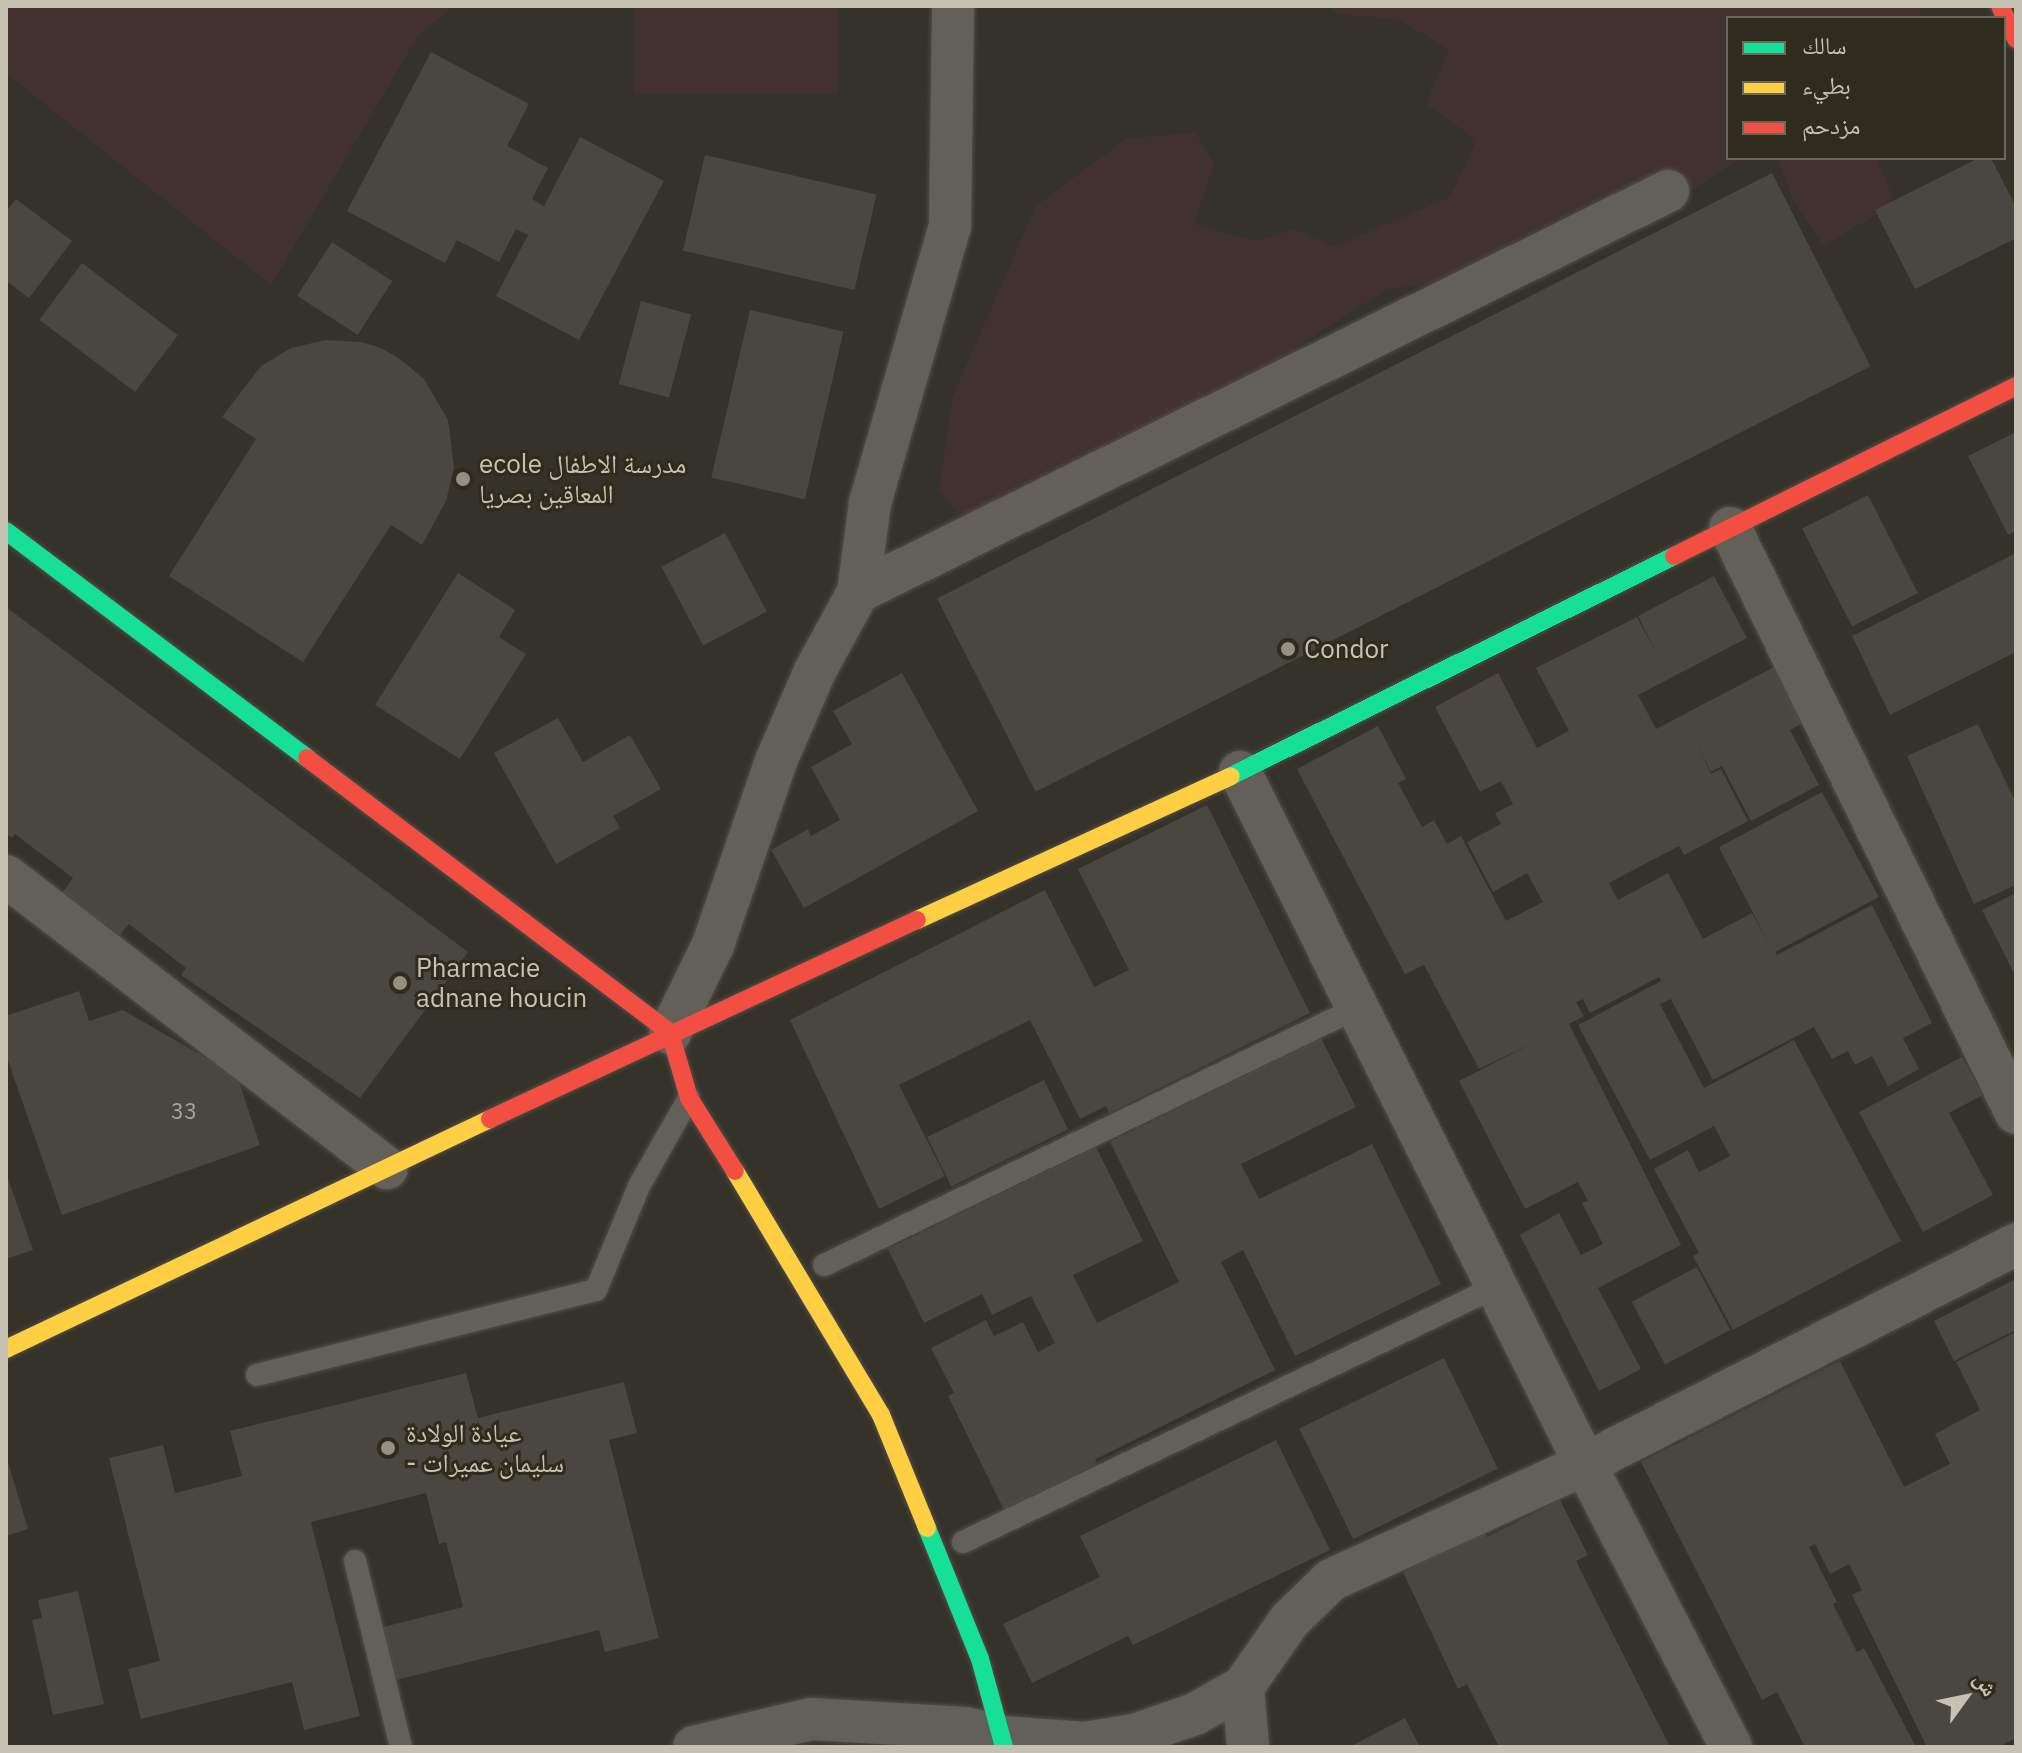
<!DOCTYPE html>
<meta charset="utf-8">
<style>
body{margin:0}
#map{position:relative;width:2022px;height:1753px;overflow:hidden;background:#353229;font-family:"IBM Plex Sans","Noto Naskh Arabic",sans-serif}
div>[style]{position:absolute}
[style*='--x']{left:calc(var(--x)*1px);top:calc(var(--y)*1px);width:calc(var(--w)*1px);rotate:calc(var(--a)*1deg)}
.green>*{inset:0;background:#42322f;transform-origin:0 0}
.building>*{inset:0;background:#4a4740;transform-origin:0 0}
.roads{filter:drop-shadow(0 0 2px #504e47) drop-shadow(0 0 2px #504e47)}
.lane>*{height:22px;margin:-11px;padding:0 11px;transform-origin:11px;border-radius:11px;background:#636059}
.street>*{height:42px;margin:-21px;padding:0 21px;transform-origin:21px;border-radius:21px;background:#636059}
.fast>*{height:18px;margin:-9px;padding:0 9px;transform-origin:9px;border-radius:9px;background:#16e098}
.slow>*{height:18px;margin:-9px;padding:0 9px;transform-origin:9px;border-radius:9px;background:#ffcf43}
.jam>*{height:18px;margin:-9px;padding:0 9px;transform-origin:9px;border-radius:9px;background:#f24e42}
.dots>*{width:22px;height:22px;translate:-50% -50%;box-sizing:border-box;border:4px solid #2f2b1d;border-radius:50%}
span{translate:-50% -50%;white-space:nowrap;text-align:center;line-height:1.15;-webkit-text-stroke:6px #2f2b1d;paint-order:stroke}
.number-label{font-size:22px;color:#a7a396}
.number-label span{-webkit-text-stroke-width:0}
.poi-label{font-size:26px;color:#c6c2b3}
.left{translate:0 -50%;text-align:left}
.frame{position:absolute;inset:0;border:8px solid #c6c2b3;pointer-events:none}
.legend{position:absolute;left:1726px;top:16px;width:280px;height:144px;box-sizing:border-box;background:#2f2b1d;border:2px solid #6b6759;margin:0;padding:10px 14px;list-style:none;font-size:24px;color:#c6c2b3}
.legend li{display:flex;align-items:center;gap:16px;height:40px}
.legend b{width:40px;border:2px solid #6b6759}
.north{position:absolute;left:1926px;top:1657px;width:80px;height:80px;-webkit-text-stroke:6px #2f2b1d;paint-order:stroke;rotate:57deg;font-size:22px;font-weight:700;line-height:32px;text-align:center;color:#c6c2b3}
.north::after{content:'';display:block;margin:auto;width:28px;height:36px;background:#c6c2b3;clip-path:polygon(50% 0,100% 100%,50% 72%,0 100%)}
</style>
<div id="map">
<div class="green">
<i style="clip-path:polygon(6px 6px,453px 6px,418px 36px,271px 285px,6px 73px)"></i>
<i style="left:634px;top:6px;width:204px;height:87px"></i>
<i style="clip-path:polygon(1331px 6px,1919px 6px,1921px 14px,1920px 18px,1728px 18px,1728px 158px,1741px 158px,1692px 190px,1453px 282px,1388px 289px,1249px 377px,963px 518px,939px 491px,952px 398px,1036px 206px,1127px 138px,1196px 133px,1214px 164px,1194px 224px,1256px 241px,1295px 229px,1333px 247px,1450px 197px,1477px 140px,1426px 104px,1449px 49px,1397px 19px,1336px 14px)"></i>
<i style="clip-path:polygon(1777px 158px,1877px 158px,1895px 204px,1823px 246px,1793px 199px)"></i>
</div>
<div class="building">
<i style="clip-path:polygon(431px 52px,529px 104px,507px 146px,548px 168px,532px 199px,544px 206px,580px 137px,664px 181px,579px 340px,496px 296px,528px 235px,516px 229px,499px 262px,457px 240px,445px 263px,347px 211px)"></i>
<i style="left:705px;top:155px;width:176px;height:98px;rotate:13deg"></i>
<i style="clip-path:polygon(1979px 158px,1991px 158px,2016px 207px,2016px 238px,1915px 289px,1875px 210px)"></i>
<i style="left:1772px;top:173px;width:217px;height:937px;rotate:63deg"></i>
<i style="clip-path:polygon(16px 199px,72px 241px,29px 298px,6px 281px,6px 211px)"></i>
<i style="left:332px;top:242px;width:72px;height:64px;rotate:33deg"></i>
<i style="left:82px;top:263px;width:120px;height:71px;rotate:37deg"></i>
<i style="left:641px;top:301px;width:52px;height:86px;rotate:15deg"></i>
<i style="left:750px;top:310px;width:96px;height:172px;rotate:13deg"></i>
<i style="clip-path:polygon(326px 340px,361px 342px,381px 348px,400px 359px,424px 379px,448px 420px,454px 467px,446px 501px,422px 545px,391px 525px,303px 662px,169px 576px,256px 439px,222px 417px,261px 366px,291px 348px)"></i>
<i style="clip-path:polygon(2016px 432px,2016px 531px,2008px 535px,1968px 456px)"></i>
<i style="left:1868px;top:495px;width:110px;height:74px;rotate:63deg"></i>
<i style="left:725px;top:533px;width:89px;height:72px;rotate:62deg"></i>
<i style="clip-path:polygon(2016px 553px,2016px 652px,1890px 715px,1852px 636px)"></i>
<i style="clip-path:polygon(458px 573px,515px 610px,499px 637px,526px 654px,460px 759px,375px 705px)"></i>
<i style="clip-path:polygon(1714px 576px,1747px 638px,1638px 695px,1656px 729px,1782px 663px,1811px 719px,1790px 730px,1819px 785px,1751px 821px,1722px 766px,1711px 772px,1697px 744px,1711px 774px,1721px 769px,1748px 821px,1684px 855px,1679px 846px,1609px 883px,1618px 900px,1668px 873px,1703px 939px,1752px 913px,1770px 946px,1719px 847px,1822px 792px,1879px 897px,1775px 952px,1777px 955px,1872px 905px,1932px 1023px,1903px 1038px,1919px 1069px,1888px 1086px,1872px 1056px,1855px 1065px,1848px 1051px,1832px 1059px,1814px 1027px,1713px 1080px,1671px 999px,1660px 1004px,1704px 1088px,1794px 1040px,1901px 1241px,1733px 1330px,1693px 1256px,1699px 1253px,1654px 1169px,1688px 1150px,1699px 1172px,1730px 1156px,1714px 1126px,1650px 1160px,1578px 1025px,1661px 981px,1659px 977px,1590px 1013px,1583px 999px,1576px 1002px,1584px 1016px,1569px 1024px,1681px 1245px,1598px 1288px,1641px 1369px,1599px 1391px,1520px 1235px,1559px 1213px,1581px 1255px,1603px 1244px,1582px 1203px,1588px 1201px,1578px 1182px,1525px 1209px,1459px 1081px,1533px 1043px,1479px 1069px,1424px 965px,1405px 974px,1297px 769px,1378px 726px,1406px 779px,1398px 783px,1422px 827px,1434px 820px,1447px 844px,1461px 836px,1506px 921px,1543px 902px,1527px 873px,1493px 892px,1467px 842px,1501px 824px,1495px 813px,1513px 804px,1501px 781px,1480px 792px,1435px 707px,1498px 673px,1537px 748px,1569px 731px,1536px 668px,1637px 617px,1657px 654px,1638px 616px)"></i>
<i style="clip-path:polygon(6px 607px,468px 952px,360px 1098px,181px 975px,186px 968px,129px 924px,120px 935px,62px 893px,73px 878px,15px 834px,12px 838px,6px 834px)"></i>
<i style="clip-path:polygon(902px 673px,978px 811px,804px 908px,771px 850px,808px 829px,811px 836px,840px 820px,811px 767px,852px 744px,833px 711px)"></i>
<i style="clip-path:polygon(558px 718px,583px 762px,630px 735px,661px 789px,613px 816px,620px 828px,556px 864px,494px 753px)"></i>
<i style="clip-path:polygon(1978px 724px,2016px 803px,2016px 885px,1974px 904px,1907px 756px)"></i>
<i style="clip-path:polygon(1207px 805px,1310px 1013px,1109px 1113px,1106px 1106px,1080px 1119px,1030px 1020px,899px 1085px,945px 1176px,879px 1209px,790px 1020px,1045px 890px,1094px 987px,1129px 970px,1078px 869px)"></i>
<i style="clip-path:polygon(2016px 893px,2016px 977px,1982px 910px)"></i>
<i style="clip-path:polygon(79px 991px,89px 1021px,123px 1010px,237px 1076px,260px 1145px,62px 1215px,6px 1055px,6px 1016px)"></i>
<i style="clip-path:polygon(1321px 1038px,1356px 1107px,1241px 1164px,1259px 1199px,1372px 1144px,1441px 1284px,1295px 1356px,1243px 1250px,1221px 1262px,1275px 1370px,1096px 1459px,1095px 1465px,1004px 1510px,948px 1396px,954px 1393px,931px 1348px,986px 1320px,994px 1336px,1023px 1322px,1038px 1352px,1055px 1343px,1031px 1296px,992px 1315px,982px 1294px,924px 1323px,888px 1249px,1096px 1147px,1143px 1241px,1073px 1275px,1097px 1323px,1179px 1282px,1110px 1142px)"></i>
<i style="clip-path:polygon(1962px 1057px,1983px 1095px,1949px 1113px,1993px 1195px,1923px 1232px,1859px 1112px)"></i>
<i style="left:1044px;top:1080px;width:55px;height:130px;rotate:64deg"></i>
<i style="clip-path:polygon(6px 1173px,33px 1250px,6px 1259px)"></i>
<i style="left:1697px;top:1267px;width:71px;height:74px;rotate:62deg"></i>
<i style="clip-path:polygon(2016px 1279px,2016px 1330px,1954px 1361px,1934px 1321px)"></i>
<i style="clip-path:polygon(2016px 1332px,2016px 1738px,1998px 1747px,1927px 1747px,1852px 1595px,1862px 1590px,1849px 1564px,1830px 1574px,1815px 1544px,1809px 1547px,1837px 1602px,1833px 1604px,1857px 1652px,1864px 1648px,1916px 1747px,1805px 1747px,1777px 1692px,1762px 1700px,1641px 1462px,1840px 1361px,1904px 1487px,1950px 1464px,1935px 1434px,1980px 1410px,1956px 1362px)"></i>
<i style="left:1444px;top:1358px;width:123px;height:161px;rotate:64deg"></i>
<i style="clip-path:polygon(466px 1373px,478px 1418px,624px 1382px,637px 1433px,609px 1440px,659px 1638px,605px 1652px,599px 1630px,396px 1680px,383px 1627px,463px 1607px,446px 1542px,439px 1544px,426px 1493px,311px 1522px,360px 1716px,304px 1730px,292px 1682px,141px 1719px,128px 1669px,160px 1661px,109px 1458px,163px 1445px,175px 1493px,242px 1476px,230px 1431px)"></i>
<i style="clip-path:polygon(1276px 1440px,1330px 1550px,1133px 1645px,1128px 1636px,1032px 1683px,1003px 1624px,1100px 1577px,1080px 1536px)"></i>
<i style="clip-path:polygon(7px 1459px,28px 1529px,6px 1536px,6px 1460px)"></i>
<i style="clip-path:polygon(1560px 1500px,1588px 1555px,1576px 1561px,1670px 1747px,1499px 1747px,1467px 1684px,1458px 1689px,1403px 1572px,1484px 1531px,1487px 1537px)"></i>
<i style="clip-path:polygon(78px 1591px,104px 1704px,53px 1715px,32px 1620px,42px 1618px,38px 1600px)"></i>
<i style="clip-path:polygon(1405px 1718px,1420px 1747px,1349px 1747px)"></i>
</div>
<div class="roads">
<div class="lane">
<i style="--x:824;--y:1265;--w:592;--a:-25.74"></i>
<i style="--x:257;--y:1375;--w:349;--a:-14.1"></i>
<i style="--x:596;--y:1290;--w:113;--a:-67.5"></i>
<i style="--x:639;--y:1186;--w:101;--a:-60.4"></i>
<i style="--x:963;--y:1542;--w:591;--a:-25.57"></i>
<i style="--x:355;--y:1561;--w:192;--a:76.1"></i>
</div>
<div class="street">
<i style="--x:1730;--y:528;--w:651;--a:63.95"></i>
<i style="--x:858;--y:592;--w:904;--a:-26.34"></i>
<i style="--x:1240;--y:772;--w:773;--a:63.5"></i>
<i style="--x:1585;--y:1464;--w:318;--a:62.7"></i>
<i style="--x:6;--y:876;--w:480;--a:37.5"></i>
<i style="--x:670;--y:1033;--w:98;--a:-64"></i>
<i style="--x:713;--y:945;--w:194;--a:-71.1"></i>
<i style="--x:776;--y:761;--w:98;--a:-66.6"></i>
<i style="--x:815;--y:671;--w:90;--a:-61.4"></i>
<i style="--x:858;--y:592;--w:90;--a:-82.3"></i>
<i style="--x:870;--y:503;--w:288;--a:-73.9"></i>
<i style="--x:950;--y:226;--w:220;--a:-89.2"></i>
<i style="--x:1243;--y:1687;--w:60;--a:85.2"></i>
<i style="--x:694;--y:1747;--w:120;--a:-13.5"></i>
<i style="--x:811;--y:1719;--w:154;--a:3.3"></i>
<i style="--x:965;--y:1728;--w:39;--a:13"></i>
<i style="--x:1003;--y:1737;--w:81;--a:4.2"></i>
<i style="--x:1084;--y:1743;--w:51;--a:-9.1"></i>
<i style="--x:1134;--y:1735;--w:65;--a:-19"></i>
<i style="--x:1195;--y:1714;--w:55;--a:-29.4"></i>
<i style="--x:1243;--y:1687;--w:82;--a:-55"></i>
<i style="--x:1290;--y:1620;--w:57;--a:-44.3"></i>
<i style="--x:1331;--y:1580;--w:279;--a:-24.5"></i>
<i style="--x:1585;--y:1464;--w:484;--a:-27"></i>
</div>
<div class="fast">
<i style="--x:6;--y:531;--w:377;--a:37"></i>
<i style="--x:1231;--y:776;--w:495;--a:-26.4"></i>
<i style="--x:927;--y:1528;--w:141;--a:68"></i>
<i style="--x:980;--y:1659;--w:91;--a:74.7"></i>
</div>
<div class="slow">
<i style="--x:917;--y:920;--w:345;--a:-24.6"></i>
<i style="--x:735;--y:1171;--w:284;--a:59.1"></i>
<i style="--x:881;--y:1415;--w:122;--a:67.8"></i>
<i style="--x:6;--y:1349;--w:536;--a:-25.42"></i>
</div>
<div class="jam">
<i style="--x:2000;--y:6;--w:37;--a:64"></i>
<i style="--x:1674;--y:556;--w:382;--a:-26.4"></i>
<i style="--x:307;--y:758;--w:455;--a:37.1"></i>
<i style="--x:670;--y:1033;--w:68;--a:73.7"></i>
<i style="--x:689;--y:1098;--w:86;--a:57.8"></i>
<i style="--x:490;--y:1119;--w:471;--a:-25"></i>
</div>
</div>
<div class="dots">
<i style="left:463px;top:479px;background:#939083"></i>
<i style="left:1288px;top:649px;background:#939083"></i>
<i style="left:400px;top:983px;background:#939083"></i>
<i style="left:388px;top:1448px;background:#939083"></i>
</div>
<div class="number-label">
<span style="left:184px;top:1111px">33</span>
</div>
<div class="poi-label">
<span class="left" style="left:479px;top:479px">ecole مدرسة الاطفال<br>المعاقين بصريا</span>
<span class="left" style="left:1304px;top:649px">Condor</span>
<span class="left" style="left:416px;top:983px">Pharmacie<br>adnane houcin</span>
<span class="left" style="left:406px;top:1448px">عيادة الولادة<br>- سليمان عميرات</span>
</div>
<div class="frame"></div>
<ul class="legend">
<li><b style="height:10px;background:#16e098"></b>سالك</li>
<li><b style="height:10px;background:#ffcf43"></b>بطيء</li>
<li><b style="height:10px;background:#f24e42"></b>مزدحم</li>
</ul>
<div class="north">ش</div>
</div>
